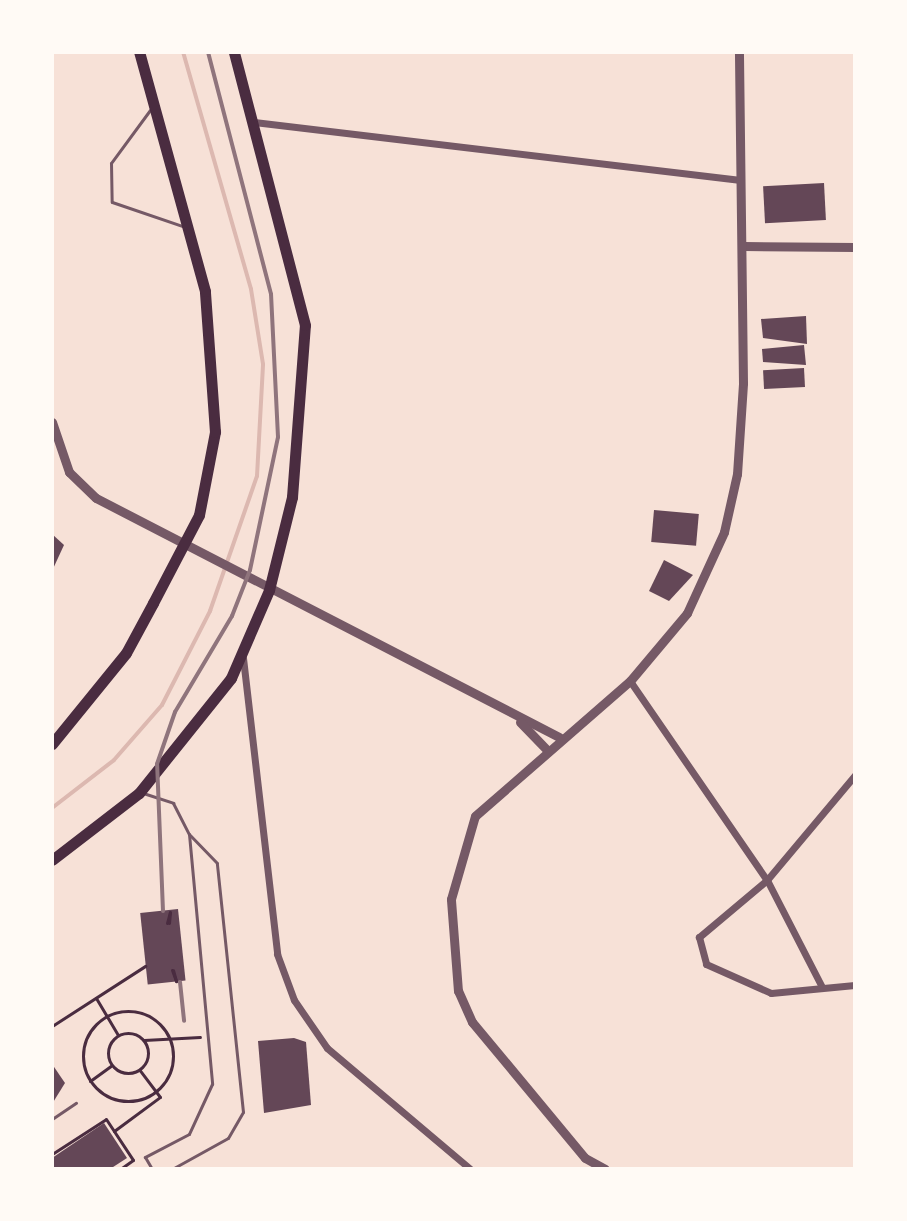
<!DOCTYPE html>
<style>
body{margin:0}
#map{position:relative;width:907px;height:1221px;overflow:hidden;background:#f7e1d7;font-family:Karla,sans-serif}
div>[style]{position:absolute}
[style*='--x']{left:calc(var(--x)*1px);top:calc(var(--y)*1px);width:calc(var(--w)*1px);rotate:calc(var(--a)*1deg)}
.stream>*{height:4px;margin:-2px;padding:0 2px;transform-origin:2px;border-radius:2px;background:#dcb8b0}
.building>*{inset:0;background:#644757;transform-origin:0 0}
.path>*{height:3px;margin:-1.5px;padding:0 1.5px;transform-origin:1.5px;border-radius:1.5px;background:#4a2c40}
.path>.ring{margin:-1.5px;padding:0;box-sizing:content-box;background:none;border:3px solid #4a2c40;border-radius:50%}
.service>*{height:3px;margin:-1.5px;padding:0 1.5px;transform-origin:1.5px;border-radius:1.5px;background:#755966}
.minor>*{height:7px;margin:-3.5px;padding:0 3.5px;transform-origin:3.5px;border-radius:3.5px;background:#755966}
.tertiary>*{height:9px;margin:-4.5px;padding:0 4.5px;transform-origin:4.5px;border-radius:4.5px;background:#755966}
.primary>*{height:11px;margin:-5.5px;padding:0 5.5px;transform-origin:5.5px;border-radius:5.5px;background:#4a2c40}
.rail>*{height:4px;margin:-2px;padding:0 2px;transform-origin:2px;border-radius:2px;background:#8f747c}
span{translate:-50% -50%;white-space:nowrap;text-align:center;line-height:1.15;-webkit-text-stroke:6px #fffaf5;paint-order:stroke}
.frame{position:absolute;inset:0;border:54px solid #fffaf5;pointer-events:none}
</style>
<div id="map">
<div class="stream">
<i style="--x:52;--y:808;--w:78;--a:-37.7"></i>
<i style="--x:114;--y:760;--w:73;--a:-48.9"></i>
<i style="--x:162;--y:705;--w:106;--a:-62.9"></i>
<i style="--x:210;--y:611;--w:143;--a:-70.8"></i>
<i style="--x:257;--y:476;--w:112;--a:-86.9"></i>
<i style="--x:263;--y:364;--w:76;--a:-99.1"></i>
<i style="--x:251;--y:289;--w:247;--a:-106"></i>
</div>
<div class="building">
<i style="left:824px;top:183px;width:37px;height:61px;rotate:87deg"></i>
<i style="clip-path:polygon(806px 316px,807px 344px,763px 338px,761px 319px)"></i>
<i style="clip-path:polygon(804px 345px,806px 365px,763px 362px,762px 349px)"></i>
<i style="left:804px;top:368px;width:19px;height:41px;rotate:87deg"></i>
<i style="left:654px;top:510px;width:45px;height:32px;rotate:5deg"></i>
<i style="clip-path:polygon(52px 534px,64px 545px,52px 571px)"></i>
<i style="clip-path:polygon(664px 560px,693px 575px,669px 601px,649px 591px)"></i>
<i style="left:178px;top:909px;width:72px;height:38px;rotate:84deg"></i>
<i style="clip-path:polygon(294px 1038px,306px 1042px,311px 1105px,264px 1113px,258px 1041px)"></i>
<i style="clip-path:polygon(52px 1064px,65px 1083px,52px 1104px)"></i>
<i style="clip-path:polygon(104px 1123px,127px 1158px,110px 1169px,52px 1169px,52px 1158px)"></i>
</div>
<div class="path">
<i style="--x:167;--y:923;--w:11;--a:-75"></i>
<i style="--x:170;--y:912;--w:11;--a:95"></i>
<i style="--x:172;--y:970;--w:12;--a:70"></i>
<i style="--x:176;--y:981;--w:11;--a:-105"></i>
<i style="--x:96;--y:998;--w:43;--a:59.3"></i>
<i class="ring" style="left:83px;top:1011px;width:87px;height:87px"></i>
<i style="--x:52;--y:1026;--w:111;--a:-32.8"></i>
<i class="ring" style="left:108px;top:1033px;width:37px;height:37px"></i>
<i style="--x:144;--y:1040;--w:56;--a:-3.1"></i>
<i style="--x:90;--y:1081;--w:26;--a:-36"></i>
<i style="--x:114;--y:1131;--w:57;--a:-36.5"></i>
<i style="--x:160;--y:1097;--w:34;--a:-127"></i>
<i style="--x:52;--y:1154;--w:64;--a:-32.9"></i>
<i style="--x:106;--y:1119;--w:49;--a:56.6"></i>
<i style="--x:133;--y:1160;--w:16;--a:145"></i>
</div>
<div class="service">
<i style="--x:150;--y:110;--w:66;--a:126.3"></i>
<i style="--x:111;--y:163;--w:39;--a:89"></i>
<i style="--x:112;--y:202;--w:77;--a:18.9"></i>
<i style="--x:143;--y:793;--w:32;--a:18"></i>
<i style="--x:173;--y:803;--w:35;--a:63"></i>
<i style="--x:189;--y:834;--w:251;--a:84.7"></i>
<i style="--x:212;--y:1084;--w:55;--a:114.7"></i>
<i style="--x:189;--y:1134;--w:50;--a:152.4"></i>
<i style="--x:145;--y:1157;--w:14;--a:60"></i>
<i style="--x:52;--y:1119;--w:29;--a:-34"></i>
<i style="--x:172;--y:1169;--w:64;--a:-29"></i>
<i style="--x:228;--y:1138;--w:30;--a:-60"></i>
<i style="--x:243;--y:1112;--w:250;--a:-96"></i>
<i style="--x:217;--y:863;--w:39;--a:-134"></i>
</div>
<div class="minor">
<i style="--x:254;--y:122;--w:490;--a:6.8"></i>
<i style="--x:243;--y:658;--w:298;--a:83.4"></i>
<i style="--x:277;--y:954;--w:49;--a:69.7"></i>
<i style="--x:294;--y:1000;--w:58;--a:55.5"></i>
<i style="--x:327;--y:1048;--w:187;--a:40.2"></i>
<i style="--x:630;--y:681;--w:242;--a:55.5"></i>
<i style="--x:767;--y:880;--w:120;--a:62.8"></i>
<i style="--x:855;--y:775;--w:137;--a:130"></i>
<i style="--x:767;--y:880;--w:89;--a:140"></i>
<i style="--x:699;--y:937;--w:28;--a:75"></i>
<i style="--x:706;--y:964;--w:71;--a:24"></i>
<i style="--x:771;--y:993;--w:84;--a:-5.4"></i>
</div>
<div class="tertiary">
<i style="--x:744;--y:246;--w:111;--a:0.5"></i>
<i style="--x:52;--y:422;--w:53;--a:71.2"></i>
<i style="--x:69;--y:472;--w:37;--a:44"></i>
<i style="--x:96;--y:498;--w:521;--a:27.3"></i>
<i style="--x:520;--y:722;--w:37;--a:46"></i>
<i style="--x:605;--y:1169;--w:23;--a:-151"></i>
<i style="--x:585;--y:1158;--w:177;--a:-129.7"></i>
<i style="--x:472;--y:1022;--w:34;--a:-114"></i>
<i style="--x:458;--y:991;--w:92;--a:-94.4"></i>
<i style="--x:451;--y:899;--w:86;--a:-73.9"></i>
<i style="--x:475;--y:816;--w:206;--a:-41.1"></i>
<i style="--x:630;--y:681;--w:89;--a:-50"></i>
<i style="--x:687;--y:613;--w:89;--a:-65.4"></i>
<i style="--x:724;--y:532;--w:59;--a:-77.4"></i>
<i style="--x:737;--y:474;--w:91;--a:-86.2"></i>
<i style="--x:743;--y:383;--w:331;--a:-90.7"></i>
</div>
<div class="primary">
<i style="--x:52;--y:744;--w:117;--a:-50.9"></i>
<i style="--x:126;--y:653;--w:57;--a:-61.6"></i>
<i style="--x:153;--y:603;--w:99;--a:-62.4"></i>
<i style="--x:199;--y:515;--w:85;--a:-79.1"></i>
<i style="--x:215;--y:432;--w:141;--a:-94.1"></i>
<i style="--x:205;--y:291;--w:248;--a:-105.4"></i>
<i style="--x:52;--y:860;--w:110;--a:-37.6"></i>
<i style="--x:139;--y:793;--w:147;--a:-51.3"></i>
<i style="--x:231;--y:678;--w:96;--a:-66.6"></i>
<i style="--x:269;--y:590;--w:96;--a:-76.1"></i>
<i style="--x:292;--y:497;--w:172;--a:-85.7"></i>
<i style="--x:305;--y:325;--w:282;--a:-104.6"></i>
</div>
<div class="rail">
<i style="--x:163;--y:911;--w:147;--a:-92.3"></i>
<i style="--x:157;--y:764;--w:55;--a:-70.9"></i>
<i style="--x:175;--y:712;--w:112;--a:-59.3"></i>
<i style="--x:232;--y:616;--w:49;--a:-68.6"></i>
<i style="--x:250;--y:570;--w:136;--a:-78.1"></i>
<i style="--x:278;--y:437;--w:143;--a:-92.8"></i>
<i style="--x:271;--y:294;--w:250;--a:-104.6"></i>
<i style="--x:180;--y:982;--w:39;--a:84"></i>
</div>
<div class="frame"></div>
</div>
